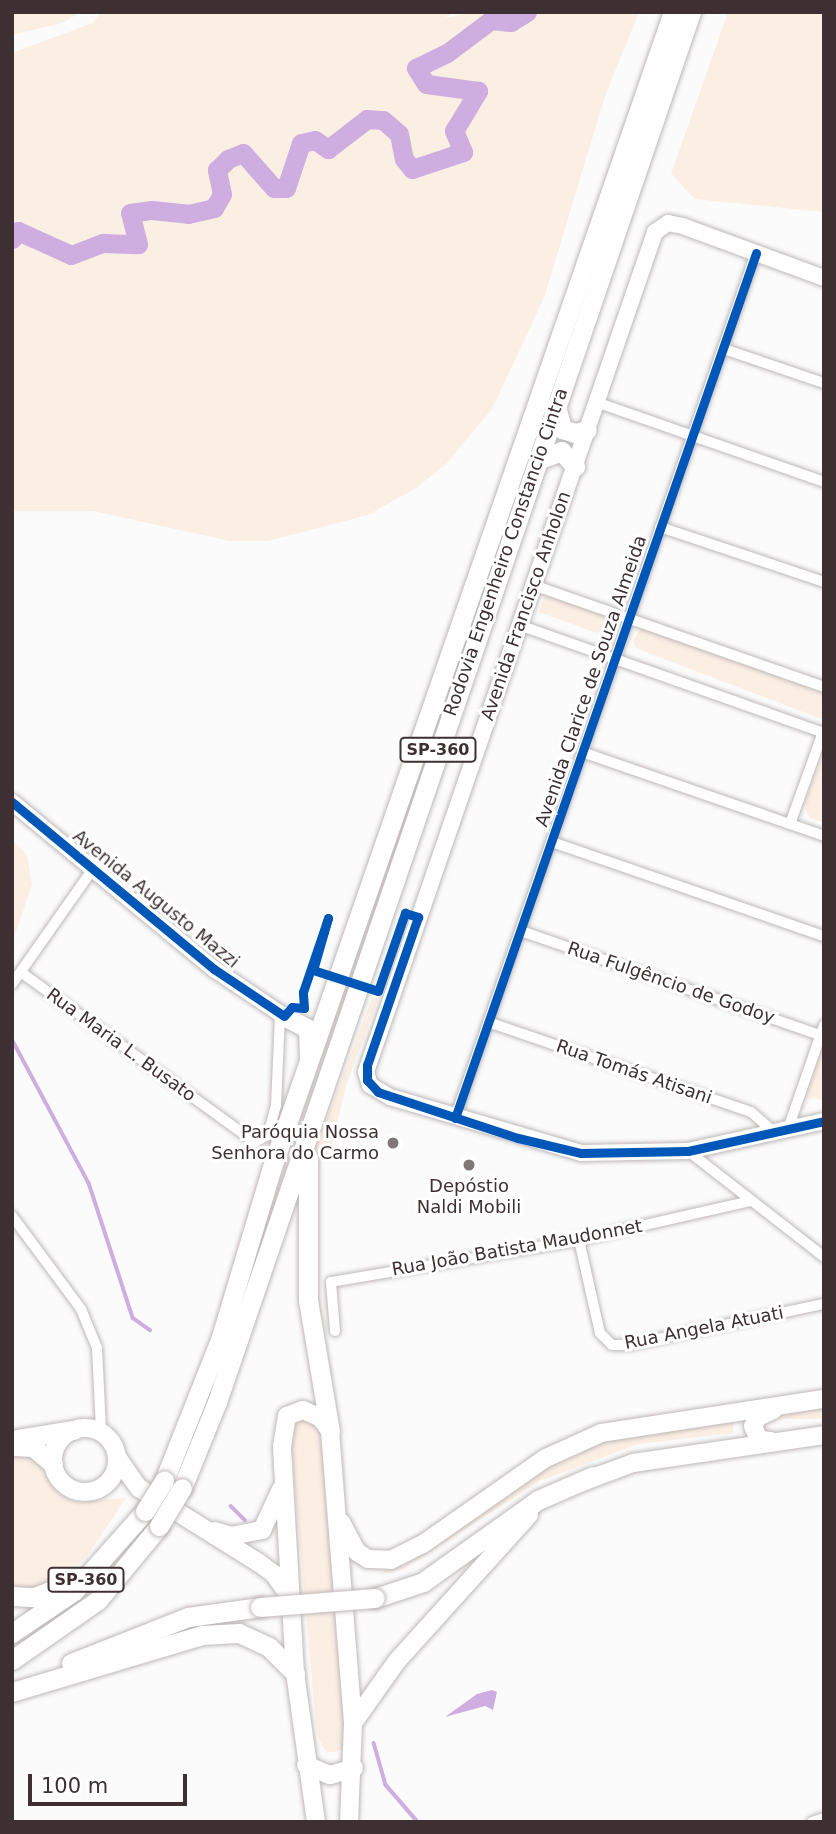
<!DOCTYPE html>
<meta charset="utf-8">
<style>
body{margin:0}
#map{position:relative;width:836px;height:1834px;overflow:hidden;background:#fbfbfb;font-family:"DejaVu Sans",sans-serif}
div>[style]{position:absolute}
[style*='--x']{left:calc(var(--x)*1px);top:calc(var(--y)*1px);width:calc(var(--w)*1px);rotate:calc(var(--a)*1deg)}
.green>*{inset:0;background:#fbeee3;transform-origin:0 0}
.water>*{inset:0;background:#ceade0}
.stream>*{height:3.5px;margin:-1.75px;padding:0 1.75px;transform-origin:1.75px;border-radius:1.75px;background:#ceade0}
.river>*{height:19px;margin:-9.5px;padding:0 9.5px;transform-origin:9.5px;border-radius:9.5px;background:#ceade0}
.roads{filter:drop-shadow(0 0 2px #beb8b8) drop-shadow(0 0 2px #beb8b8)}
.street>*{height:10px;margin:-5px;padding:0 5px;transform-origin:5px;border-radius:5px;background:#fefefe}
.secondary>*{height:16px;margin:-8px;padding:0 8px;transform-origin:8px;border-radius:8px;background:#fefefe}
.primary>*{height:18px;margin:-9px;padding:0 9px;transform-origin:9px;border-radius:9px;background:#fefefe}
.primary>.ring{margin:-9px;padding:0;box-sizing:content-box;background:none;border:18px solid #fefefe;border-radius:50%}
.highway>*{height:19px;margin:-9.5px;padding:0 9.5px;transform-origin:9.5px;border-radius:9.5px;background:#fefefe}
.bridges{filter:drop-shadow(0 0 2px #beb8b8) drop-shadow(0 0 2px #beb8b8)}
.highway-bridge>*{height:19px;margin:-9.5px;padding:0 9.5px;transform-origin:9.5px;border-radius:9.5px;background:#fefefe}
.cycleway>*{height:9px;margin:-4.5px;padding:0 4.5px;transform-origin:4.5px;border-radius:4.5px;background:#0057b8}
.dots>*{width:19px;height:19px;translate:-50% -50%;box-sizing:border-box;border:4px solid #fff;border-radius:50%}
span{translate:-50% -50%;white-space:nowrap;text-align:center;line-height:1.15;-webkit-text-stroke:6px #fff;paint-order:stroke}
.shield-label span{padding:2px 5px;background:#fff;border:2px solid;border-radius:5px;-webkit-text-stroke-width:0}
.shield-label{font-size:16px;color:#3e3032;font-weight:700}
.street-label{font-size:18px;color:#3e3032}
.poi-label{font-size:18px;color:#3e3032}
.right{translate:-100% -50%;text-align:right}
.frame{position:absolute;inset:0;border:14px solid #3e3032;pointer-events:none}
.scale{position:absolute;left:28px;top:1774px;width:159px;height:32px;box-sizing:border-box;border:4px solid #3e3032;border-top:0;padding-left:9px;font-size:21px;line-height:24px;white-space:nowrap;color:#3e3032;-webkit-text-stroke:5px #fff;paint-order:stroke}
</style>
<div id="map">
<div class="green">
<i style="clip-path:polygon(12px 12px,81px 12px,62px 23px,12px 35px)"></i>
<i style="clip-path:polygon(101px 12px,453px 12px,445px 18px,473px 12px,639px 12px,605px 96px,544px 298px,492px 409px,446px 464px,416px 488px,368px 515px,268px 541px,230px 541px,93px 511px,12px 511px,12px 53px,93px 23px)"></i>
<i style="clip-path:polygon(728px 12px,824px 12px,824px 212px,695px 199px,671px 174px)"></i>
<i style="clip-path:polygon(546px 592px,608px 615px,607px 627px,597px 633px,539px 612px)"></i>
<i style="clip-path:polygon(642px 624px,824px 694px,824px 720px,638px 649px,633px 642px)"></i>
<i style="clip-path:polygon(824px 752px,824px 823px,810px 818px,804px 805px)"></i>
<i style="clip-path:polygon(12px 840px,27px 855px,32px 885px,12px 943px)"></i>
<i style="clip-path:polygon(372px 998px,379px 998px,347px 1083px,329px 1156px,313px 1155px)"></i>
<i style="clip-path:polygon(824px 1044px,824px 1100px,806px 1098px)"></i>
<i style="left:824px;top:1408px;width:11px;height:56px;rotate:90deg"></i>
<i style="clip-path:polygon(311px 1419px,320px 1429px,346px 1739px,343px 1749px,335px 1752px,326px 1752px,317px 1735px,290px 1435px,294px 1422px)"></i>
<i style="clip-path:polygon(733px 1422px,733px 1433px,638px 1444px,540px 1481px,403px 1569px,378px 1574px,417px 1554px,526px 1478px,600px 1439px)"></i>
<i style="clip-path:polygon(22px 1452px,37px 1458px,50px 1482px,75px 1502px,126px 1498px,87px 1556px,69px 1574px,40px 1588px,12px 1588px,12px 1454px)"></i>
</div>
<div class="water">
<i style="clip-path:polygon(492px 1690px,497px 1692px,493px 1710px,485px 1706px,445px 1717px,477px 1694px)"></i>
</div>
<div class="stream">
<i style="--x:12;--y:1039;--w:163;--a:61.9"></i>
<i style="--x:89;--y:1183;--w:142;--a:71.9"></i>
<i style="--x:133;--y:1318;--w:21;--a:35"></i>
<i style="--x:231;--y:1506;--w:20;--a:45"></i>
<i style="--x:374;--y:1743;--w:44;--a:74.1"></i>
<i style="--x:386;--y:1785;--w:49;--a:49.1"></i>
</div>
<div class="river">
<i style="--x:12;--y:239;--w:10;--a:-53"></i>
<i style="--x:18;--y:231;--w:58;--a:24.4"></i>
<i style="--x:71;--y:255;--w:34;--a:-21"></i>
<i style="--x:103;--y:243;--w:35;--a:2"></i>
<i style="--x:138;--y:244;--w:32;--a:-104"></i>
<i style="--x:130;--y:213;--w:22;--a:-8"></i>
<i style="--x:152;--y:210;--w:36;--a:6"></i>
<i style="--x:188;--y:214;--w:27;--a:-13"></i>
<i style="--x:214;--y:208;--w:16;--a:-60"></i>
<i style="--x:222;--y:194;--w:25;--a:-102"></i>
<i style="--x:217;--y:170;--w:16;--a:-45"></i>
<i style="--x:228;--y:159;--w:16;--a:-22"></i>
<i style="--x:243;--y:153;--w:47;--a:48.5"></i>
<i style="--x:274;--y:188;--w:12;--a:0"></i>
<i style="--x:286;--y:188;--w:47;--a:-71.6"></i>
<i style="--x:301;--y:143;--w:14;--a:-12"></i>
<i style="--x:315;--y:140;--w:16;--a:35"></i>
<i style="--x:328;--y:149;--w:49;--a:-37.6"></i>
<i style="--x:367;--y:119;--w:16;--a:4"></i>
<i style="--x:383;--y:120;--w:21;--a:41"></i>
<i style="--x:399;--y:134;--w:25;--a:79"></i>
<i style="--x:404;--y:159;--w:13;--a:51"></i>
<i style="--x:412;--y:169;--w:54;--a:-18.4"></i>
<i style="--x:463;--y:152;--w:23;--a:-113"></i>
<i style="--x:454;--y:131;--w:47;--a:-59"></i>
<i style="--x:478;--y:91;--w:52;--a:-172.3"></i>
<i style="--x:426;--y:84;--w:19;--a:-122"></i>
<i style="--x:416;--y:68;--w:34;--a:-26"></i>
<i style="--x:447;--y:53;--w:55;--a:-36.9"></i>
<i style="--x:491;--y:20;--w:20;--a:6"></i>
<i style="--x:511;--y:22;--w:19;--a:-32"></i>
</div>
<div class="roads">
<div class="street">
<i style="--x:724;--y:349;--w:106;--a:18.8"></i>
<i style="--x:596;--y:402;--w:242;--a:19.3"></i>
<i style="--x:660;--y:527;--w:173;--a:18.5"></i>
<i style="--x:533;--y:585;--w:308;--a:19.3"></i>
<i style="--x:519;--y:625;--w:324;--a:19.5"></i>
<i style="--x:582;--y:752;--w:256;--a:19.1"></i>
<i style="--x:790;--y:824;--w:98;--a:-70.3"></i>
<i style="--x:552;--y:842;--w:288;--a:19.1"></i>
<i style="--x:521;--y:931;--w:317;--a:19.2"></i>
<i style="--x:22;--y:973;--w:288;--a:36"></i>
<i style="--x:255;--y:1142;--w:15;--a:-28"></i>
<i style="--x:268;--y:1135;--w:30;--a:-75"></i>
<i style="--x:276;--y:1106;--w:93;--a:-87.5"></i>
<i style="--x:12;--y:984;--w:139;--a:-54.9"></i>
<i style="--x:488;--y:1022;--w:278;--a:18.9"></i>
<i style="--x:751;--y:1112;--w:30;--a:41"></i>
<i style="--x:455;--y:1118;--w:916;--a:-70.81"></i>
<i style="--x:788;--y:1129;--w:110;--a:-70.9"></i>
<i style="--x:688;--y:1151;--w:172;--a:37.9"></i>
<i style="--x:12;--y:1216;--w:116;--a:53.4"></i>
<i style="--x:81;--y:1309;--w:42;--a:67.7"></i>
<i style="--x:97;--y:1348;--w:83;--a:87.2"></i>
<i style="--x:579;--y:1240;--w:95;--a:77.3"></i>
<i style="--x:600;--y:1333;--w:17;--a:45"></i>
<i style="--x:612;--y:1345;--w:17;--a:0"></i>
<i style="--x:629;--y:1345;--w:199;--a:-11.9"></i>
<i style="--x:335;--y:1331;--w:49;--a:-94.7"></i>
<i style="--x:331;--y:1282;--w:252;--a:-9.6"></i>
<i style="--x:579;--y:1240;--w:176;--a:-12.8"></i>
<i style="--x:812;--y:1822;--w:13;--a:-18"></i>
</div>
<div class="secondary">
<i style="--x:824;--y:278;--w:150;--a:-159.8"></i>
<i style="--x:683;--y:226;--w:15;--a:-169"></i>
<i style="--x:668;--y:223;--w:16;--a:145"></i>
<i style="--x:655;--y:232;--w:888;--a:108.99"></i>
<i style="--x:366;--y:1072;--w:14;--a:73"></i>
<i style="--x:370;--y:1085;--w:23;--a:31"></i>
<i style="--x:390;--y:1097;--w:199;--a:16.3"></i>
<i style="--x:581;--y:1153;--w:107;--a:-1.1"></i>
<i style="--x:688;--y:1151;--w:139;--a:-12.4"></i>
<i style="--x:12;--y:802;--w:262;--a:39.6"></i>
<i style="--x:214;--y:969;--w:84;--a:33.9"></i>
</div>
<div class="primary">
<i class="ring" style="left:53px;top:1428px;width:46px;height:46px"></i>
<i style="--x:771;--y:1441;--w:12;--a:-175"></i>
<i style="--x:759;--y:1440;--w:15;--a:-113"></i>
<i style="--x:753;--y:1426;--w:10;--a:-61"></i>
<i style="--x:758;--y:1417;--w:17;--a:-25"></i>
<i style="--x:117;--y:1457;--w:38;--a:55"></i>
<i style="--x:139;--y:1488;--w:142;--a:32"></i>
<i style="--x:259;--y:1563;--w:19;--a:36"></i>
<i style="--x:274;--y:1574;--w:28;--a:55"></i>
<i style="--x:582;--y:1482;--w:54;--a:-20.4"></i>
<i style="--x:633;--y:1463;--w:193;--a:-8.3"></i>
<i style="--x:341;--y:1522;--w:34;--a:62"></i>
<i style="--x:357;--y:1552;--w:13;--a:32"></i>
<i style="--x:368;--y:1559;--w:23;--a:2"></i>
<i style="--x:391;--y:1560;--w:36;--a:-27"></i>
<i style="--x:423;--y:1544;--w:150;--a:-35"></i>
<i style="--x:546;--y:1458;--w:60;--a:-24.4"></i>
<i style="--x:601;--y:1433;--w:226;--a:-8.7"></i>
<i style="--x:215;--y:1531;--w:17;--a:17"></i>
<i style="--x:231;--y:1536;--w:32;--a:-11"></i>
<i style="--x:262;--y:1530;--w:45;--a:-65.1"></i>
<i style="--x:353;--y:1723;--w:76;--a:-54.6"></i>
<i style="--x:397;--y:1661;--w:197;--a:-47.9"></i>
<i style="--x:306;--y:1765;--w:26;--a:23"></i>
<i style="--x:330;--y:1775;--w:25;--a:-16"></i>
<i style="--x:316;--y:1822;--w:150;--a:-98"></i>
<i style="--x:295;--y:1673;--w:226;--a:-93.3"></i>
<i style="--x:282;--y:1447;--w:31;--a:-81"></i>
<i style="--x:287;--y:1416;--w:17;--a:-21"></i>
<i style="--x:303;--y:1410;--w:20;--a:24"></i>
<i style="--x:321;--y:1418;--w:16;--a:55"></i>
<i style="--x:330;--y:1431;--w:293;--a:85.5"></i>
<i style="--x:353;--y:1723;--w:99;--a:92.3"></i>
</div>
<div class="highway">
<i style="--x:556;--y:406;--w:24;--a:75"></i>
<i style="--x:562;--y:429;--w:14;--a:17"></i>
<i style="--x:575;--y:433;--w:12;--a:-14"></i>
<i style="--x:538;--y:460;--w:25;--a:-21"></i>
<i style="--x:561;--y:451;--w:21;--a:47"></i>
<i style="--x:284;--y:1016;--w:27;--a:28"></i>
<i style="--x:308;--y:1029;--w:27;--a:88"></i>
<i style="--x:308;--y:1158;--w:142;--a:90"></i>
<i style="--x:308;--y:1300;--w:133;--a:80.5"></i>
<i style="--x:12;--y:1440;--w:62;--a:-9.3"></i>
<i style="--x:13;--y:1446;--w:20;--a:3"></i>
<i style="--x:33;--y:1447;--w:26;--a:40"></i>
<i style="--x:164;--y:1481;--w:155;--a:-68.4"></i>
<i style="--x:221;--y:1337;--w:174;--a:-73.3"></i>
<i style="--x:271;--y:1170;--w:1226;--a:-70.86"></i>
<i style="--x:182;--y:1488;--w:93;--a:-67.9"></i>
<i style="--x:217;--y:1402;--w:1469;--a:-71.17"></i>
<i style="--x:12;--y:1596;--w:22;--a:3"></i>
<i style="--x:34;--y:1597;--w:42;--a:-21"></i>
<i style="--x:375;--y:1598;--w:51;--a:-18.4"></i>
<i style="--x:423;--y:1582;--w:141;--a:-35.5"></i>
<i style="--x:538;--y:1500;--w:60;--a:-23.6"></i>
<i style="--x:12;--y:1633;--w:75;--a:-34.1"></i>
<i style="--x:74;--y:1591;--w:107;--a:-48.4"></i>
<i style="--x:12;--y:1660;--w:105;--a:-34.9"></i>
<i style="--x:98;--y:1600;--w:96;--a:-50.5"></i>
<i style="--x:71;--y:1663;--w:126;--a:-21.5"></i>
<i style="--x:188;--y:1617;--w:73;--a:-7.9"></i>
<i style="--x:12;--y:1692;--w:198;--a:-16.7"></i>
<i style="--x:202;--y:1635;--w:37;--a:-3"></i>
<i style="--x:239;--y:1633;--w:33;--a:25"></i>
<i style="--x:269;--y:1647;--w:37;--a:45"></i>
</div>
</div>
<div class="bridges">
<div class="highway-bridge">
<i style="--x:145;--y:1511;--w:36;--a:-58"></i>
<i style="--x:159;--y:1526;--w:44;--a:-58.8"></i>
<i style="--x:260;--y:1607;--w:115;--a:-4.5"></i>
</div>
</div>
<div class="cycleway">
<i style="--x:12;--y:802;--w:262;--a:39.6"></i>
<i style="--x:214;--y:969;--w:84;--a:33.9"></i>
<i style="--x:284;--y:1016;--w:12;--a:-48"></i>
<i style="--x:292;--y:1007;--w:12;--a:5"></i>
<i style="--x:304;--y:1008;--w:16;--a:-94"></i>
<i style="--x:303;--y:992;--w:78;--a:-71.3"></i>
<i style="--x:328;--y:918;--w:54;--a:106.1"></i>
<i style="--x:313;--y:970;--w:68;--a:17.9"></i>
<i style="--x:378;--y:991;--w:83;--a:-70.9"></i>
<i style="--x:405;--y:913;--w:14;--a:17"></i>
<i style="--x:418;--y:917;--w:157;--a:109"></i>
<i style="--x:367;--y:1065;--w:15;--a:90"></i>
<i style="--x:367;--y:1080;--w:16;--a:47"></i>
<i style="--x:378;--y:1092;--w:147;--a:18.2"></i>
<i style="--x:518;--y:1138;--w:65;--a:13.4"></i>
<i style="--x:581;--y:1153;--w:107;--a:-1.1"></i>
<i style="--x:688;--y:1151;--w:139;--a:-12.4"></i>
<i style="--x:455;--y:1118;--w:916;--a:-70.81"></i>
</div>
<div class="dots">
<i style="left:393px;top:1143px;background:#807778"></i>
<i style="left:469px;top:1165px;background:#807778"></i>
</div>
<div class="shield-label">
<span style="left:438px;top:750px">SP-360</span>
<span style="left:86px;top:1580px">SP-360</span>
</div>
<div class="street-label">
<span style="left:506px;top:552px;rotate:-71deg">Rodovia Engenheiro Constancio Cintra</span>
<span style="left:526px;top:606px;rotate:-71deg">Avenida Francisco Anholon</span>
<span style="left:591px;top:681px;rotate:-71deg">Avenida Clarice de Souza Almeida</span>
<span style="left:156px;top:899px;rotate:39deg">Avenida Augusto Mazzi</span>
<span style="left:671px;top:983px;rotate:19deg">Rua Fulgêncio de Godoy</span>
<span style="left:121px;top:1045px;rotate:36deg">Rua Maria L. Busato</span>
<span style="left:634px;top:1072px;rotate:19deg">Rua Tomás Atisani</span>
<span style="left:517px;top:1248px;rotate:-10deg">Rua João Batista Maudonnet</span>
<span style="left:704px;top:1328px;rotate:-11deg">Rua Angela Atuati</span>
</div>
<div class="poi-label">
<span class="right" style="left:379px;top:1143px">Paróquia Nossa<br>Senhora do Carmo</span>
<span style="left:469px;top:1197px">Depóstio<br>Naldi Mobili</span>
</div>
<div class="frame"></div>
<div class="scale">100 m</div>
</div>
